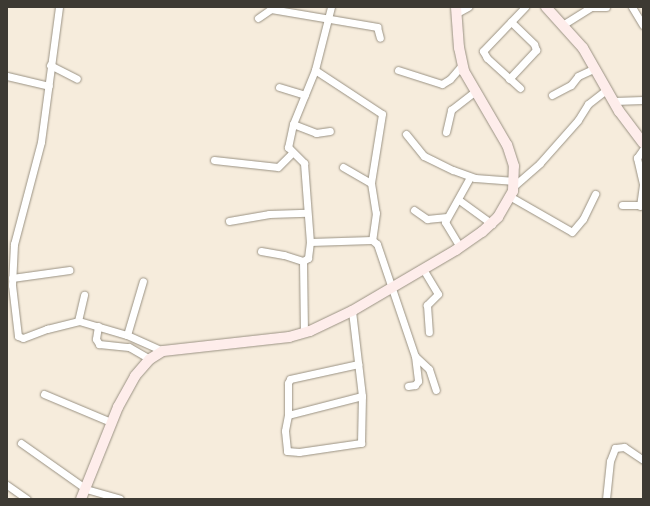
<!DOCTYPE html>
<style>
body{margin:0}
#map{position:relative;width:650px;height:506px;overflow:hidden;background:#f6ecdc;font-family:Manrope,sans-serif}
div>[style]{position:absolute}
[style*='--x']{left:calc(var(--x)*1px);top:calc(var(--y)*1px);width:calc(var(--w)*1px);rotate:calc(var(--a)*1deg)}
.roads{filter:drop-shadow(0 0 1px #9a9283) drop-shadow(0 0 1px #9a9283)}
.minor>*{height:7px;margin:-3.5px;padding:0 3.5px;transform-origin:3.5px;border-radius:3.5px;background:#fff}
.secondary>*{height:10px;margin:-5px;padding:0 5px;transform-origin:5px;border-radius:5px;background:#feedeb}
span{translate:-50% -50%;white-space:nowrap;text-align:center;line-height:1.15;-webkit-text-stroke:4px #fff;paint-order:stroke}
.frame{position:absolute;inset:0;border:8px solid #3d3a33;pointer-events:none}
</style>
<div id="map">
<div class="roads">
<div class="minor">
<i style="--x:59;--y:7;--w:136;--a:97.6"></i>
<i style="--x:41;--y:142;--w:106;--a:104.8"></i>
<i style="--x:14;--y:244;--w:41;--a:92.8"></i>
<i style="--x:12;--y:285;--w:51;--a:83.3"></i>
<i style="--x:18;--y:336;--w:5;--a:22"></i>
<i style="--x:23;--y:338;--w:26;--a:-21"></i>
<i style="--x:47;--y:329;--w:33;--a:-14"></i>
<i style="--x:79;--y:321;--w:50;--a:16.3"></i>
<i style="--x:127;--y:335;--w:39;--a:24"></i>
<i style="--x:331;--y:7;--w:65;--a:104.3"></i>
<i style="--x:315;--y:70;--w:58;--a:112.2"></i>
<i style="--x:293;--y:124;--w:24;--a:102"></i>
<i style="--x:288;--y:147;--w:23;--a:45"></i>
<i style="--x:304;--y:163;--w:79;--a:85.7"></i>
<i style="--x:310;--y:242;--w:62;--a:-1.8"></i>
<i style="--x:372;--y:240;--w:6;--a:39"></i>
<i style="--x:377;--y:244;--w:118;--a:71.3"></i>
<i style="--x:415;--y:356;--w:25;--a:83"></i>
<i style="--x:418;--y:381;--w:5;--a:127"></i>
<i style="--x:415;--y:385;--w:7;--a:172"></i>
<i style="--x:591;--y:7;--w:15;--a:0"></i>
<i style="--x:632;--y:7;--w:21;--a:59"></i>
<i style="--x:457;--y:13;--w:13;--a:-29"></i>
<i style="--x:258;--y:18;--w:16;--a:-35"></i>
<i style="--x:271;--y:9;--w:108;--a:9.6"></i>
<i style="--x:377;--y:27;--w:11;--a:75"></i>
<i style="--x:564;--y:24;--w:32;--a:-32"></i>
<i style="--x:50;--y:65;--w:30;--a:27"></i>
<i style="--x:315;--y:70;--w:80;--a:33.3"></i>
<i style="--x:382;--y:114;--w:70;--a:99.1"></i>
<i style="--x:371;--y:183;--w:30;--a:81"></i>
<i style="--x:376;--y:213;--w:27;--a:98"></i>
<i style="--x:398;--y:70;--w:46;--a:17.7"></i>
<i style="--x:442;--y:84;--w:9;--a:-32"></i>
<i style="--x:450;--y:79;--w:18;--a:-49"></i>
<i style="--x:7;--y:76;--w:43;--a:13.4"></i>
<i style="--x:509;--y:79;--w:40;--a:-47"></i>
<i style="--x:536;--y:50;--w:6;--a:-108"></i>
<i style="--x:534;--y:44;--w:32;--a:-136"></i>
<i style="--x:279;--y:87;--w:27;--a:17"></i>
<i style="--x:520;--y:88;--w:45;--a:-137.7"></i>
<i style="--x:487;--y:58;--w:8;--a:-120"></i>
<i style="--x:483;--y:51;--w:61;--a:-46.3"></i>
<i style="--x:552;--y:95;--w:21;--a:-28"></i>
<i style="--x:571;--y:85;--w:11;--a:-52"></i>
<i style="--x:578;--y:76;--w:19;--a:-25"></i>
<i style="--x:614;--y:101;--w:29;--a:-2"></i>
<i style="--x:293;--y:124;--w:25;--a:21"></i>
<i style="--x:316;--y:133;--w:14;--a:-8"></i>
<i style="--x:446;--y:132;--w:23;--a:-77"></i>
<i style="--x:451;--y:110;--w:31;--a:-38"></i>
<i style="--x:406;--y:134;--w:28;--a:51"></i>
<i style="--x:424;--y:156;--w:32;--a:26"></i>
<i style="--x:453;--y:170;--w:23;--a:20"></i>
<i style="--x:475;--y:178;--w:40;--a:4.3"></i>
<i style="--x:214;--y:160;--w:64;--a:6.2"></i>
<i style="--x:278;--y:167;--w:20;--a:-45"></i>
<i style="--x:343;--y:167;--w:32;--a:30"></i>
<i style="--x:515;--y:185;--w:33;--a:-41"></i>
<i style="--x:540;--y:163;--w:57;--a:-48.5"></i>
<i style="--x:578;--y:120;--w:19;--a:-58"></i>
<i style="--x:588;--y:104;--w:24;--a:-38"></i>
<i style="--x:511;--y:197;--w:70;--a:29.8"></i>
<i style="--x:572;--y:232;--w:17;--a:-50"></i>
<i style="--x:583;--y:219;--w:28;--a:-64"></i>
<i style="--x:459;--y:200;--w:41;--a:36"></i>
<i style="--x:622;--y:205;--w:21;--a:0"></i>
<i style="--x:640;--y:206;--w:22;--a:-82"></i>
<i style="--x:643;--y:184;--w:27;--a:-103"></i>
<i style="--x:637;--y:158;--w:11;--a:-56"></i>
<i style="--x:414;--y:210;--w:16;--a:35"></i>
<i style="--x:427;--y:219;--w:20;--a:-6"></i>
<i style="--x:229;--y:221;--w:41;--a:-9.9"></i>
<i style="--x:269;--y:214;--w:38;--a:-2"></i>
<i style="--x:460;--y:247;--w:29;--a:-121"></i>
<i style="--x:445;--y:222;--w:51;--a:-60.9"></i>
<i style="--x:261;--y:251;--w:23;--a:10"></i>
<i style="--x:284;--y:255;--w:20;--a:18"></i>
<i style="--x:303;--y:261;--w:6;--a:-31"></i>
<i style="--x:308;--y:258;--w:16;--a:-83"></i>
<i style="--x:303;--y:261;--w:72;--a:89.2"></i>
<i style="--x:423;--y:269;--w:29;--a:59"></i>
<i style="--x:438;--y:294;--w:16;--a:135"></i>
<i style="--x:427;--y:305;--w:27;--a:86"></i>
<i style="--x:12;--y:278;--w:58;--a:-8"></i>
<i style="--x:352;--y:311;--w:86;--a:83.3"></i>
<i style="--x:362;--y:396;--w:76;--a:165.6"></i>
<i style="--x:288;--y:415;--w:16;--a:101"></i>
<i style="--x:285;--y:431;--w:20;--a:84"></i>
<i style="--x:287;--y:451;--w:12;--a:5"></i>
<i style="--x:299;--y:452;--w:63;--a:-8.3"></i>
<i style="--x:361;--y:443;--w:47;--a:-88.8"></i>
<i style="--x:78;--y:321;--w:27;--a:-77"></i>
<i style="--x:98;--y:326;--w:13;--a:99"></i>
<i style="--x:96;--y:339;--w:6;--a:59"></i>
<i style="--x:99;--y:344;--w:30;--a:6"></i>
<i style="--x:129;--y:347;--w:24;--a:30"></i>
<i style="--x:127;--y:335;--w:56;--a:-73.5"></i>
<i style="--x:415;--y:356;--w:19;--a:43"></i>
<i style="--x:429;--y:369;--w:22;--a:72"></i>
<i style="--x:44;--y:394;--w:73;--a:22.7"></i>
<i style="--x:288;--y:415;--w:32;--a:-90"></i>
<i style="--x:288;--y:383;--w:4;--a:-63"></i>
<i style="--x:290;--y:379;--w:70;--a:-12.4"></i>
<i style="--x:21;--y:443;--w:80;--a:35.3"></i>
<i style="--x:86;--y:489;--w:35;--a:16"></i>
<i style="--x:7;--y:485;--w:24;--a:35"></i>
<i style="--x:606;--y:499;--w:38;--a:-84"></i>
<i style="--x:610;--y:461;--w:14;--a:-69"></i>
<i style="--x:615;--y:448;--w:9;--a:-6"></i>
<i style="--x:624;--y:447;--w:23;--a:34"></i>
</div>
<div class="secondary">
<i style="--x:546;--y:7;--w:55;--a:47.9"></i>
<i style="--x:583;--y:48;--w:73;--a:60.3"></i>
<i style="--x:619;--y:111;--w:40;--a:53"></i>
<i style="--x:81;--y:499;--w:99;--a:-68.1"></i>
<i style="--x:118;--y:407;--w:35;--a:-61"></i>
<i style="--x:135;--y:376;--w:23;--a:-49"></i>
<i style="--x:150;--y:359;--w:15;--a:-32"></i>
<i style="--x:163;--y:351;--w:127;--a:-6.3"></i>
<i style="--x:289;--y:337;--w:22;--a:-16"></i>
<i style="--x:310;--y:331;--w:47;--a:-25.5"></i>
<i style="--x:352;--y:311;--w:121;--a:-30.4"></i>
<i style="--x:456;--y:250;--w:32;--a:-35"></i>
<i style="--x:482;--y:232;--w:22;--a:-43"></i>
<i style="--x:498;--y:217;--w:30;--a:-60"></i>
<i style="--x:513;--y:191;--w:25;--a:-88"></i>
<i style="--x:514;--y:166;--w:22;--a:-108"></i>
<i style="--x:507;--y:145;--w:86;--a:-120.2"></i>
<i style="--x:464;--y:71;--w:24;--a:-102"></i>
<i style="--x:459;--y:48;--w:41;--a:-94.2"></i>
</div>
</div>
<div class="frame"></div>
</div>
